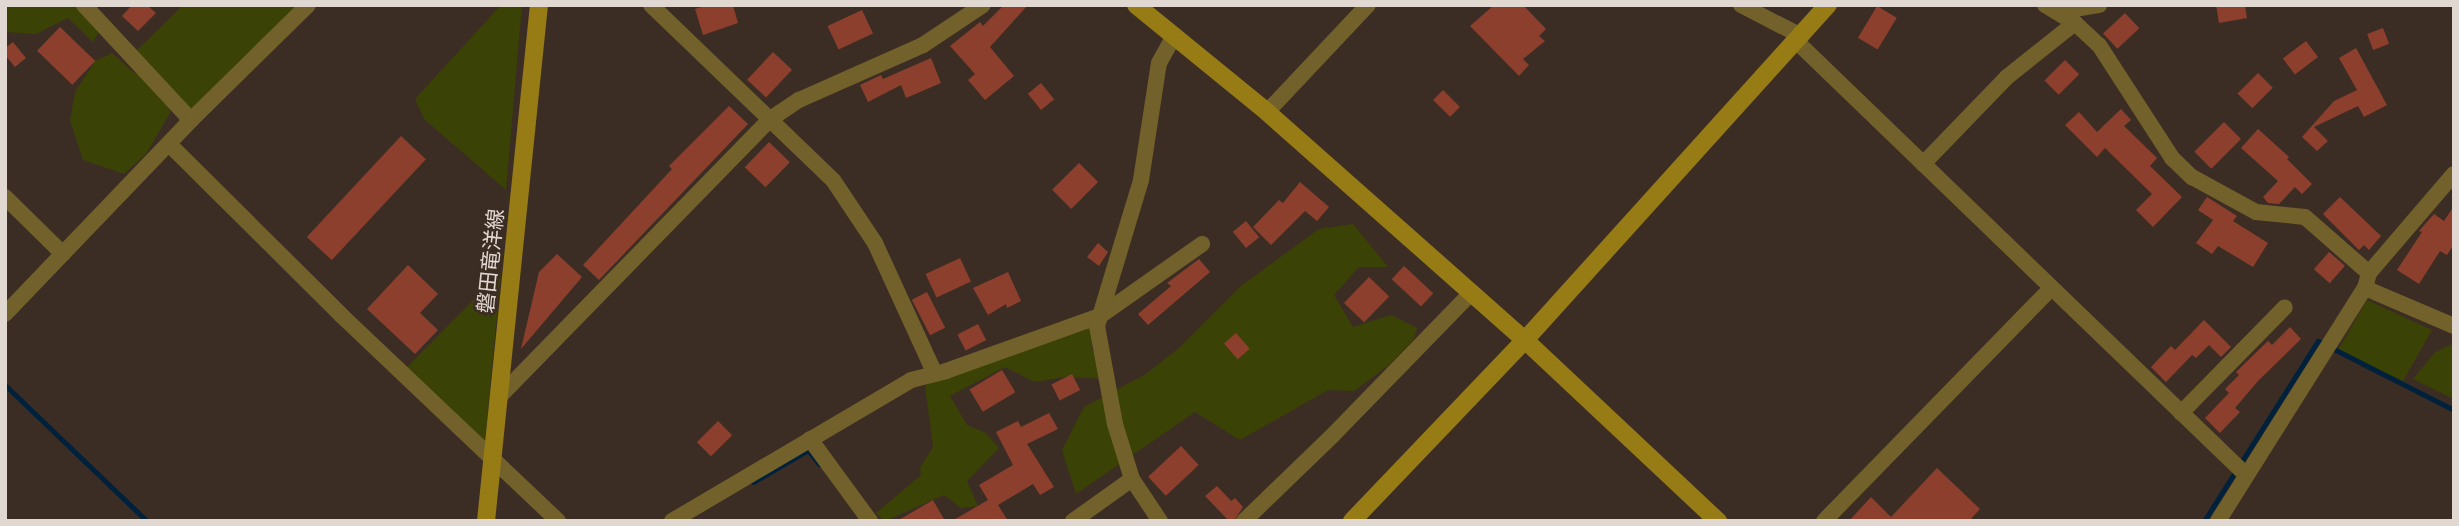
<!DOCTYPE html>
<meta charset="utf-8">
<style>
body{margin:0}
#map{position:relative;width:2459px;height:526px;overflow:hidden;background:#3c2d24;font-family:"Public Sans","Noto Sans JP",sans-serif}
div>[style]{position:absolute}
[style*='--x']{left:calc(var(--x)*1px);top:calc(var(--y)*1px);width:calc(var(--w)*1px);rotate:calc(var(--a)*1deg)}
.green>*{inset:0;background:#3a4205}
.stream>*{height:5px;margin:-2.5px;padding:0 2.5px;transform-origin:2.5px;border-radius:2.5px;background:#00213c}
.building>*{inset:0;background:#8c3f2c;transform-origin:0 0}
.street>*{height:16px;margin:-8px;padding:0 8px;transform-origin:8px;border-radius:8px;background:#72612b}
.secondary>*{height:18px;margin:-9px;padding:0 9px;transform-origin:9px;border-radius:9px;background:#977c16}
span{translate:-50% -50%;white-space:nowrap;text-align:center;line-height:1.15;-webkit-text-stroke:5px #3c2d24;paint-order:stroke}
.street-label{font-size:21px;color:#e2d8d2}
.frame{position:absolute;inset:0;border:7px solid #e2d8d2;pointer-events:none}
</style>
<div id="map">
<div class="green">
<i style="clip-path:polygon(5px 5px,84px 5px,102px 27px,93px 42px,68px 18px,36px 34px,5px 32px)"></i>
<i style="clip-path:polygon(183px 5px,308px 5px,191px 120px,169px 98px,170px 113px,146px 154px,124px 174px,83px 160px,70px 120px,75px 92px,95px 61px,112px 53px,133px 72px,156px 84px,130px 57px)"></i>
<i style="clip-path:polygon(501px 5px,522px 5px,506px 190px,424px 119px,415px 99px)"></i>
<i style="clip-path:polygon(1353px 224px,1388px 267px,1359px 267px,1334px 295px,1353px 327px,1391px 315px,1417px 328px,1414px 339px,1389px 365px,1354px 391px,1328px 390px,1240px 440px,1195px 412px,1076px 494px,1062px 450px,1084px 407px,1146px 374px,1180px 347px,1242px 285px,1319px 229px)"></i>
<i style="clip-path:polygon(501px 272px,485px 441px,402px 372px)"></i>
<i style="clip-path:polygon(2367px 300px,2432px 330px,2403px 381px,2337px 352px)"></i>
<i style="clip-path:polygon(1092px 319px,1092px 349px,1107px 379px,1065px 377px,1035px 382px,1005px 367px,950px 396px,967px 425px,986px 433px,999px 448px,967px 481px,978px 506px,961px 508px,944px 495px,885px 521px,876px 513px,921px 475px,920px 468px,933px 447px,925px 386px,942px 373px)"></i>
<i style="clip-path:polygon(2454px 343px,2454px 399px,2413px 379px,2435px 352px)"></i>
</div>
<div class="stream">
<i style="--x:5;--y:385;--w:197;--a:43.8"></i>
<i style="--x:753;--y:482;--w:64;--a:-30.2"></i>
<i style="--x:808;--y:450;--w:18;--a:52"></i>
<i style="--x:2204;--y:521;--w:213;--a:-57.7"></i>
<i style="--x:2318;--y:341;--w:153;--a:26.9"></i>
</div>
<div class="building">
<i style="clip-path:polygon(132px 5px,147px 5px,156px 13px,138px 31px,122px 16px)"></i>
<i style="clip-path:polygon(707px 5px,733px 5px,738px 23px,703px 35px,695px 9px)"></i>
<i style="clip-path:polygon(1004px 5px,1028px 5px,990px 47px,1014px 76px,985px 100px,968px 80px,975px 74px,950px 46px,980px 22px,983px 26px)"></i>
<i style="clip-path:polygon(1494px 5px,1523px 5px,1546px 29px,1539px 36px,1545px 41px,1523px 59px,1529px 65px,1519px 76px,1470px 26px)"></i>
<i style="clip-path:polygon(2216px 5px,2245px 5px,2247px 18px,2219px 23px)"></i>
<i style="left:1877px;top:6px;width:23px;height:37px;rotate:31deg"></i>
<i style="left:862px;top:10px;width:26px;height:38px;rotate:65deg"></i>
<i style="left:2125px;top:13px;width:21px;height:30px;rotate:47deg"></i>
<i style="left:60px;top:27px;width:49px;height:33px;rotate:44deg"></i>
<i style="left:2383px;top:28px;width:17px;height:17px;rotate:69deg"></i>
<i style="left:2306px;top:41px;width:20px;height:29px;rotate:53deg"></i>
<i style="clip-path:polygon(13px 42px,26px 58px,15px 67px,5px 55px,5px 48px)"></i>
<i style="clip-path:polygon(2356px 48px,2387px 105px,2364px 117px,2358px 106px,2314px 127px,2328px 141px,2317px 151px,2302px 137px,2334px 101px,2357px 90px,2339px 58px)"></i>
<i style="left:773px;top:52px;width:26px;height:38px;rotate:43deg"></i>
<i style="clip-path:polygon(931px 58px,941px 83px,906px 98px,901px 85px,868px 102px,860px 85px,881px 75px,883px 79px)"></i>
<i style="left:2065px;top:60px;width:20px;height:29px;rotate:45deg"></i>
<i style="left:2258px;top:73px;width:21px;height:29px;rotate:45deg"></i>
<i style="left:1041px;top:83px;width:21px;height:17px;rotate:51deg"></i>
<i style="left:1443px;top:90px;width:24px;height:14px;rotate:45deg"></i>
<i style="clip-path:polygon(729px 106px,748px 124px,599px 280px,583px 265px,672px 169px,669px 166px)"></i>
<i style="clip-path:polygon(2121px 109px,2131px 120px,2124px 126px,2157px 158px,2150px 166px,2182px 197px,2153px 227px,2136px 210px,2152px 194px,2105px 148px,2097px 157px,2065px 125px,2079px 112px,2097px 132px)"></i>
<i style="left:2224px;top:122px;width:24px;height:42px;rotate:45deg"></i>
<i style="clip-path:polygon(2258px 129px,2289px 157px,2287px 159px,2312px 184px,2302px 194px,2295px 187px,2279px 204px,2268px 203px,2263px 197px,2278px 181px,2241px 148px)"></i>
<i style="left:401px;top:136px;width:34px;height:138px;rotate:43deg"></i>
<i style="left:769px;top:142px;width:29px;height:35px;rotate:44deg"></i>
<i style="left:1079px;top:163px;width:27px;height:38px;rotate:45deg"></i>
<i style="clip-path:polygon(1300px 182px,1329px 207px,1317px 221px,1305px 211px,1271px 245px,1253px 227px,1279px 200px,1283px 203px)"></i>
<i style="clip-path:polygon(2207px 197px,2237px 216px,2233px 221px,2268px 243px,2253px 267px,2218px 246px,2212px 254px,2196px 243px,2213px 220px,2198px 210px)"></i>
<i style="clip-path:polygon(2340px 197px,2381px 236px,2369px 250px,2364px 245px,2359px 250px,2323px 214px)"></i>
<i style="clip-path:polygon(2454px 206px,2454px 244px,2447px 255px,2440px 251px,2419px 284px,2397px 270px,2422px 232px,2419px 231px,2434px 214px,2444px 221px)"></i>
<i style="left:1246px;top:221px;width:21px;height:17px;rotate:51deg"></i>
<i style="clip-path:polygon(1098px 243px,1108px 252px,1099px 266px,1087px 257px)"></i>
<i style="left:2329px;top:252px;width:21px;height:23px;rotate:41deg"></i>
<i style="clip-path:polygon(557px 254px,582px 277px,521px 349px,539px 272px)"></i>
<i style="left:960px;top:258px;width:26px;height:38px;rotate:65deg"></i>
<i style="clip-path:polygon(1199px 259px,1210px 272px,1148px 325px,1138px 314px,1171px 286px,1167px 283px)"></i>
<i style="clip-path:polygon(408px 265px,438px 294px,420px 313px,438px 330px,415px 354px,367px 309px)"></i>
<i style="left:1404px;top:266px;width:40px;height:18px;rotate:43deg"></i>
<i style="clip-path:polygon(1008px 272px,1021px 301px,1007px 308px,1006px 304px,988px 315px,973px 288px)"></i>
<i style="left:1369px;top:277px;width:28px;height:36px;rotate:44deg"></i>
<i style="left:927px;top:292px;width:40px;height:17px;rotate:63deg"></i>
<i style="clip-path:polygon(2204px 320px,2231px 347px,2221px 357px,2209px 345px,2196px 358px,2192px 355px,2166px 382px,2151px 367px,2171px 346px,2175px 350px)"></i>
<i style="left:978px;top:324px;width:18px;height:23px;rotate:63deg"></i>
<i style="clip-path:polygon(2290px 327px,2301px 339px,2258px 381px,2235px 408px,2240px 412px,2220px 433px,2205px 418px,2229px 393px,2225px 389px,2239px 375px,2236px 372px,2268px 341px,2272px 345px)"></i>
<i style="left:1236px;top:333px;width:21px;height:16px;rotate:49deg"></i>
<i style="left:1002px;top:370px;width:26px;height:38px;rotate:59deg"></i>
<i style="left:1072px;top:374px;width:18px;height:23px;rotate:63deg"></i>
<i style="clip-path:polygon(1049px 413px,1058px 429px,1027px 444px,1054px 487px,1040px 495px,1033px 484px,998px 505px,1008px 521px,952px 521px,988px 500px,979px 485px,1013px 465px,996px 432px,1018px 421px,1021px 427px)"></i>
<i style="left:718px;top:421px;width:20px;height:30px;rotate:45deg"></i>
<i style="left:1181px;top:446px;width:26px;height:45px;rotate:47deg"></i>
<i style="clip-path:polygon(1937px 468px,1980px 509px,1969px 521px,1849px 521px,1871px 497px,1891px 517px)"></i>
<i style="clip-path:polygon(1217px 486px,1231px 501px,1235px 498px,1243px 507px,1234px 521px,1229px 521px,1205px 496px)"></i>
<i style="clip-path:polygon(933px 500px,945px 521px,897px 521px)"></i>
</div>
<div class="street">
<i style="--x:84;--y:5;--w:157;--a:47.1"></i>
<i style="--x:651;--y:5;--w:252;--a:43.9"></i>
<i style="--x:833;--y:180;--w:76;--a:56.3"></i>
<i style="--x:875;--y:243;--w:144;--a:65.4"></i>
<i style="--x:1741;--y:5;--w:68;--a:27.3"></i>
<i style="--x:2045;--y:5;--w:35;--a:31"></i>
<i style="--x:2075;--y:23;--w:33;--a:43"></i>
<i style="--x:2099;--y:45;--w:135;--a:57.1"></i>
<i style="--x:2172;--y:158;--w:28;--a:44"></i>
<i style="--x:2192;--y:177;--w:73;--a:28.7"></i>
<i style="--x:2256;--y:212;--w:49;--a:5.8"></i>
<i style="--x:2305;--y:217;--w:85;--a:41.2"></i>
<i style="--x:2057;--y:12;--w:43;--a:-9.5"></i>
<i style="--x:1796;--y:41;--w:625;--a:43.96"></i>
<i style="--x:1267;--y:112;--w:147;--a:-46.7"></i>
<i style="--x:169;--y:144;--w:243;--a:44.8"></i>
<i style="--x:341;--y:315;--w:299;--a:43.5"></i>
<i style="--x:1923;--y:164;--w:121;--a:-46"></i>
<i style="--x:2007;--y:77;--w:87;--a:-38.5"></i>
<i style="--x:5;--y:197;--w:81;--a:44.5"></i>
<i style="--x:2365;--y:288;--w:97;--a:23.1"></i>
<i style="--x:5;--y:314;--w:269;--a:-46.2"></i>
<i style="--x:191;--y:120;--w:164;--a:-44.5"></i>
<i style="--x:501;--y:395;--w:384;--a:-45.7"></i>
<i style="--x:769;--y:120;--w:36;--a:-34"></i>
<i style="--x:799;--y:100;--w:136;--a:-23.9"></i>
<i style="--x:923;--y:45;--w:72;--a:-33.7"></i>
<i style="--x:2181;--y:413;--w:148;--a:-45.5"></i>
<i style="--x:810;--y:439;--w:102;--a:53.8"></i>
<i style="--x:672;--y:521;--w:277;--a:-30.5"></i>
<i style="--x:911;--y:380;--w:36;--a:-14"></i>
<i style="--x:946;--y:371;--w:164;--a:-19.7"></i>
<i style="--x:1100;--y:316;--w:125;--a:-35.2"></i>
<i style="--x:1073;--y:521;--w:72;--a:-35.4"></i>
<i style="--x:1160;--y:521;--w:50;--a:-123.7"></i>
<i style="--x:1132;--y:479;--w:58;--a:-107.2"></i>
<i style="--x:1115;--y:424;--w:100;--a:-100.4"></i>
<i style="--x:1097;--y:326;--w:152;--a:-73.2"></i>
<i style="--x:1141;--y:180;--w:118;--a:-81.3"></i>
<i style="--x:1159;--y:63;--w:31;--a:-61"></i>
<i style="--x:1244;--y:521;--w:122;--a:-44"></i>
<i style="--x:1332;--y:436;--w:199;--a:-45.8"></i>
<i style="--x:1824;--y:521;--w:325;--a:-45.7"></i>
<i style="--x:2218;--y:521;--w:275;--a:-57.8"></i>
<i style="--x:2365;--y:288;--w:16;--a:-75"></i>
<i style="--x:2369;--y:273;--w:130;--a:-49.4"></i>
</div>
<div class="secondary">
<i style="--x:1136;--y:5;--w:169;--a:39.2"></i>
<i style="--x:1267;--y:112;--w:344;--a:41.5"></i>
<i style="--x:1525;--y:340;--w:265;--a:43.2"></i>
<i style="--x:486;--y:521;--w:519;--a:-84.14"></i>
<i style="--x:1352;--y:521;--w:250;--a:-46.3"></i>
<i style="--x:1525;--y:340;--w:452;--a:-47.9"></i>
</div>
<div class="street-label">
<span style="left:491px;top:261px;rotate:-84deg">磐田竜洋線</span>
</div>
<div class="frame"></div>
</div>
